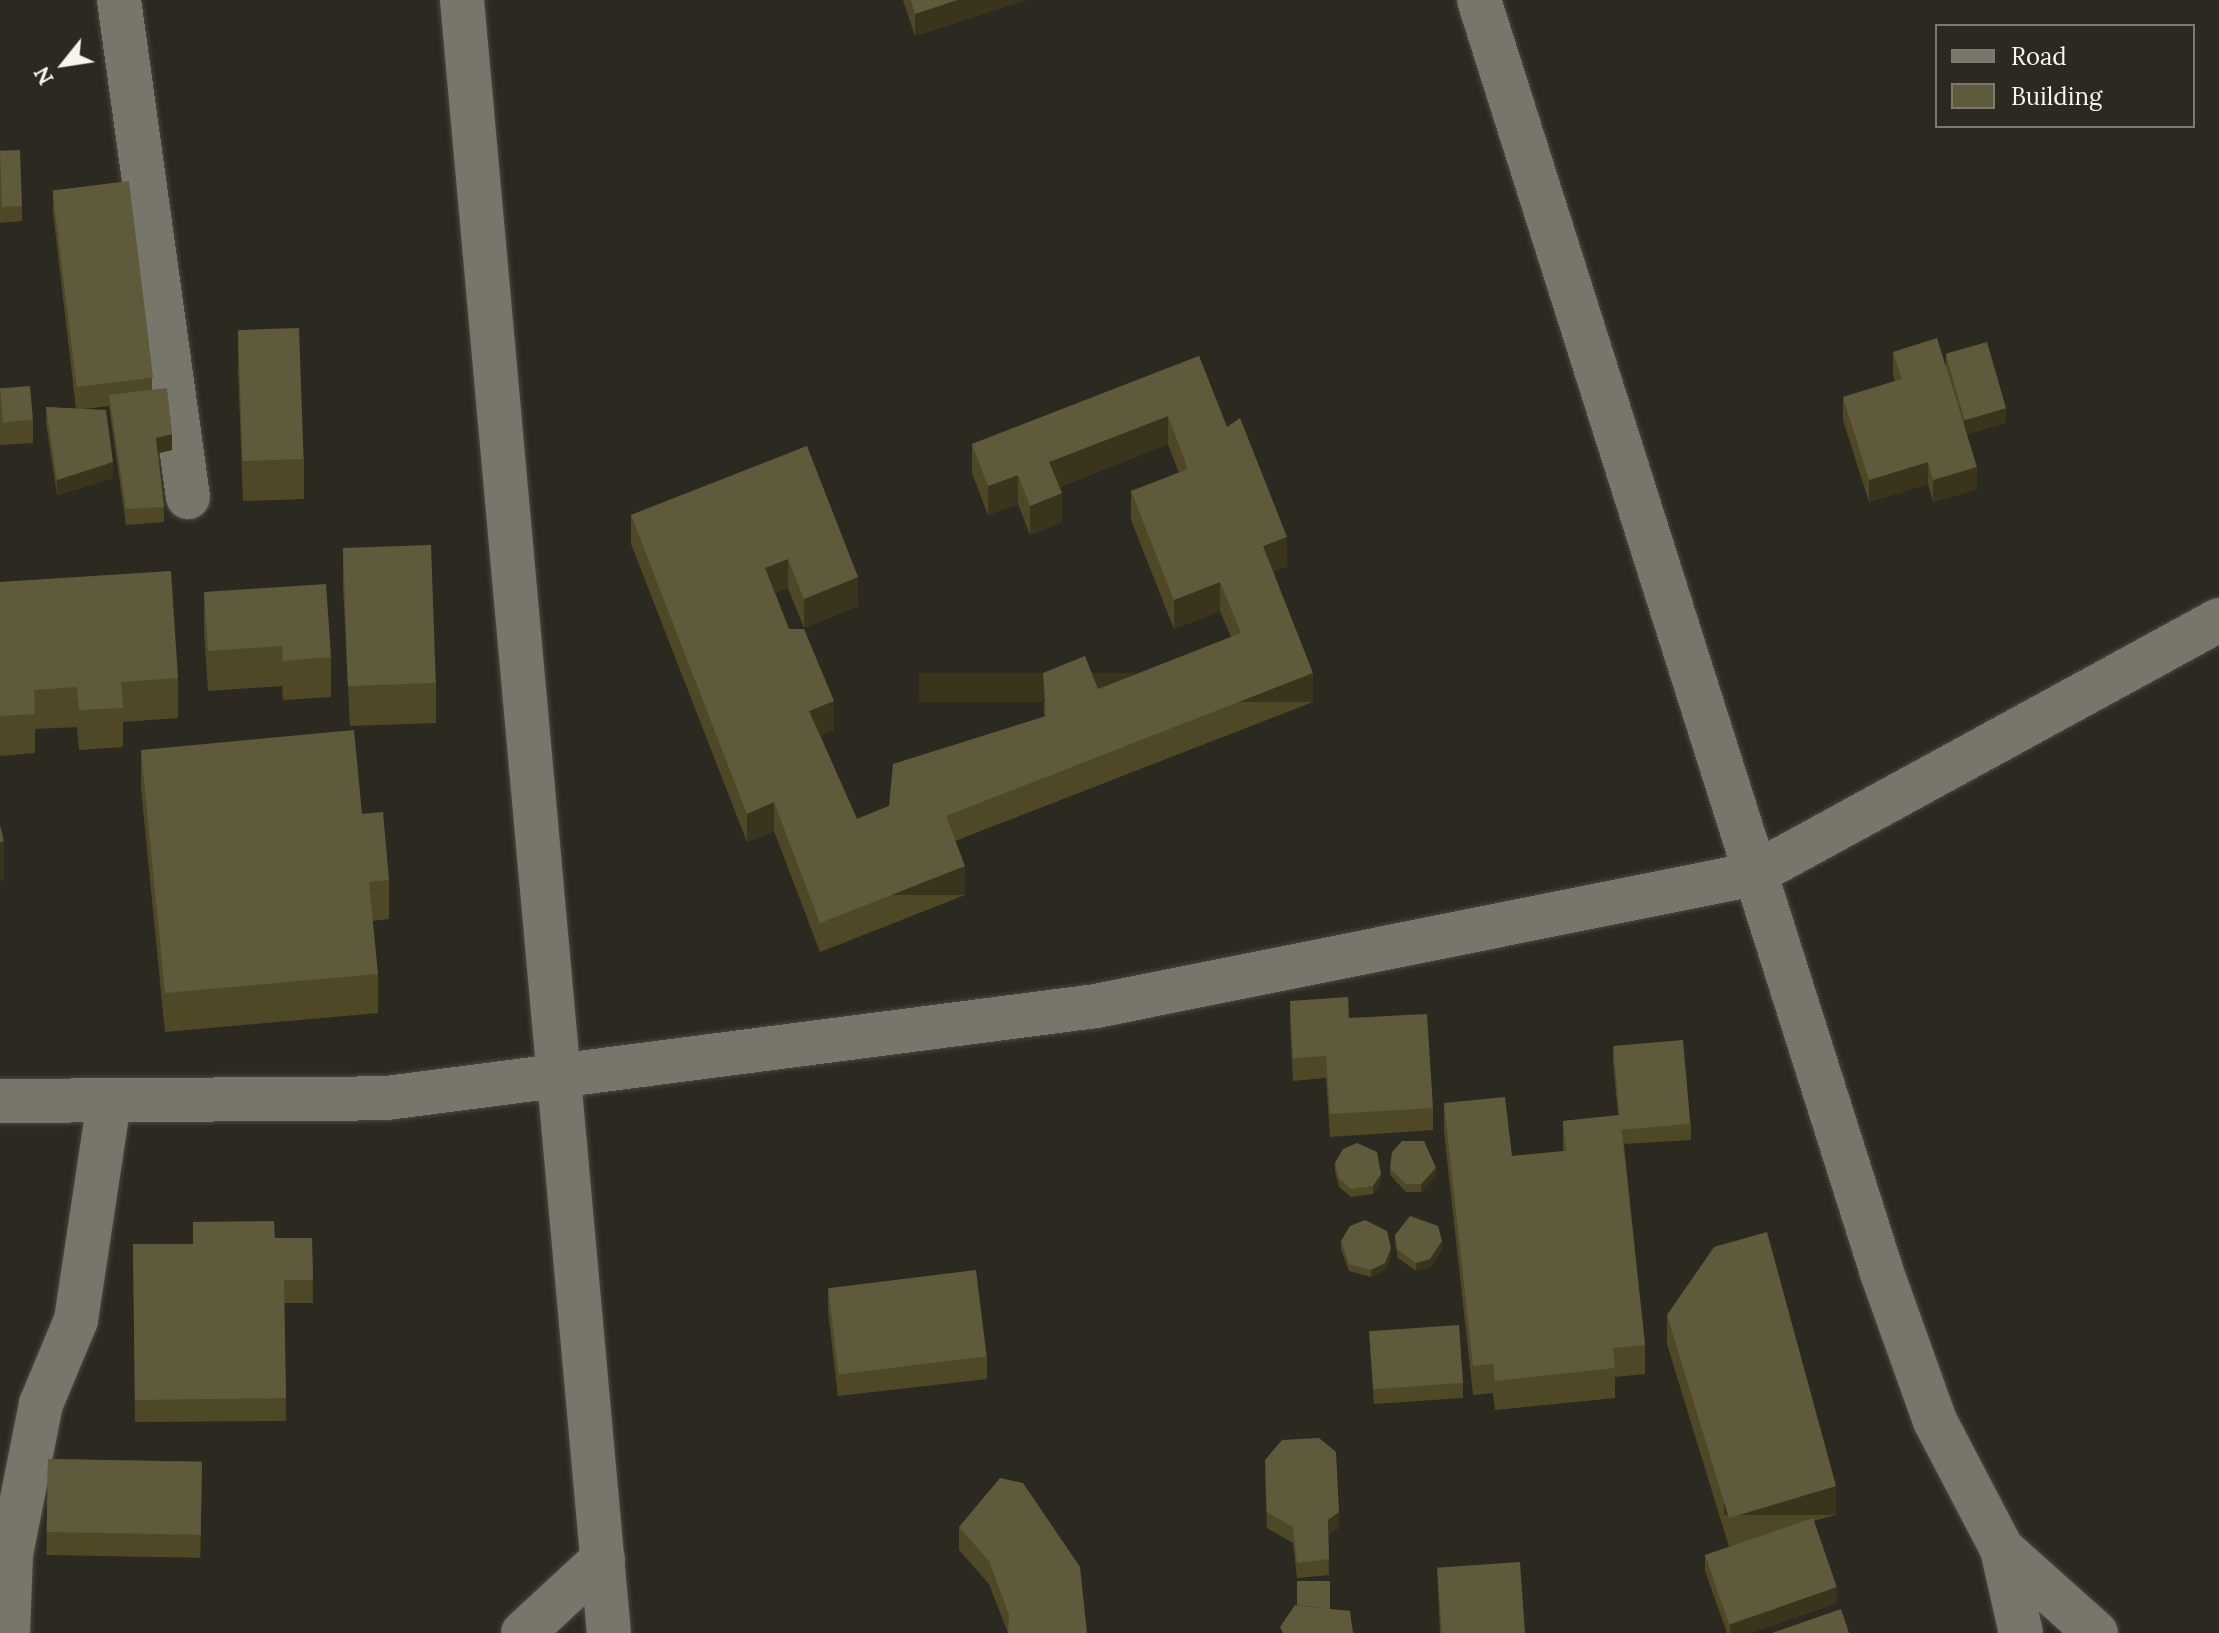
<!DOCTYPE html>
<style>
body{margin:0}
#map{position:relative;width:2219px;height:1633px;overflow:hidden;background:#2c2a20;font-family:Lora,serif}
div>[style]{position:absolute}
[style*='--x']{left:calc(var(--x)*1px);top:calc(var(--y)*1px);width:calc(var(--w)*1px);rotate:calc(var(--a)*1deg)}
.roads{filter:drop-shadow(0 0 2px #4a4840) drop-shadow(0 0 2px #4a4840)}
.minor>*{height:44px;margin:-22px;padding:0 22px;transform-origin:22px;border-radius:22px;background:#78766b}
.wall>*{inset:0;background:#4f4827;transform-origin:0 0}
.shaded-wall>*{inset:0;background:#39341b;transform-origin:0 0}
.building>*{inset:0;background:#605a3c;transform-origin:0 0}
span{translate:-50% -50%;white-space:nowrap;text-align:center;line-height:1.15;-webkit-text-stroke:7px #2c2a20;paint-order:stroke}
.legend{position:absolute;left:1935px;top:24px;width:260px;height:104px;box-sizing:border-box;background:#2c2a20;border:2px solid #7c7b72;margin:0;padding:10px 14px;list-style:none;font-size:24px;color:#f5f4ed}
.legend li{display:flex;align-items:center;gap:16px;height:40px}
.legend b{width:40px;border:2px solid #7c7b72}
.north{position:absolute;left:24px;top:24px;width:80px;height:80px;-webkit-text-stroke:6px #2c2a20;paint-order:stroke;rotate:240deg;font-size:22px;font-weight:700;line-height:32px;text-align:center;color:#f5f4ed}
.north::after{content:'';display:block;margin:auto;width:28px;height:36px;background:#f5f4ed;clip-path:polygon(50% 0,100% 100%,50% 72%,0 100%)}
</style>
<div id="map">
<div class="roads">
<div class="minor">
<i style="--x:119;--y:0;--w:502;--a:82.1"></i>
<i style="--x:462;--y:0;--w:1640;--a:84.86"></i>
<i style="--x:1479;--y:0;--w:1335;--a:72.43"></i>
<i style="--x:1882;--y:1273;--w:157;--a:70.3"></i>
<i style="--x:1935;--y:1421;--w:144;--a:62.4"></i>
<i style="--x:2002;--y:1549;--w:126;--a:41.8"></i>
<i style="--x:0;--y:1101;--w:387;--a:-0.4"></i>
<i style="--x:387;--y:1098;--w:715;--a:-7.39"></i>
<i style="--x:1096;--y:1006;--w:671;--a:-11.34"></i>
<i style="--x:1754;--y:874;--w:530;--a:-28.64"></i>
<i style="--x:2002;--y:1549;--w:86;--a:77.3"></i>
<i style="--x:8;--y:1633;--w:79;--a:-87.8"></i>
<i style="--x:11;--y:1554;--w:153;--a:-78.7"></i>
<i style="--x:41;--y:1404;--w:91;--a:-67.4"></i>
<i style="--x:76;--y:1320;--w:220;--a:-81.4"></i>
<i style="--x:523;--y:1633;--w:109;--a:-42.8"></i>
</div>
</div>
<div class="wall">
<i style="clip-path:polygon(903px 0,1026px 0,915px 36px)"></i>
<i style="clip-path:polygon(0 152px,22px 206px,22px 221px,0 223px)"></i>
<i style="clip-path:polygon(53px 190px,152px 378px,152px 390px,172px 450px,158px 453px,164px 507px,164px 522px,126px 525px,109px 406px,84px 409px,113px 478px,57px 495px,46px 423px,46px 407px,76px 409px,53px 212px)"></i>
<i style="clip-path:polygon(238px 330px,304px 459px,304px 499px,243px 501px,238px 369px)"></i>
<i style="clip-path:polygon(1893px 352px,1946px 365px,1946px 354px,2006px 423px,1967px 434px,1977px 489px,1933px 502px,1928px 484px,1869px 502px,1843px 420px,1843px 397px,1895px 381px,1893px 375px)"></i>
<i style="clip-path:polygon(1199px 356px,1227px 427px,1287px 566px,1273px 571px,1313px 702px,955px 841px,965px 895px,820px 952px,774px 831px,747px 842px,631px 544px,631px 515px,807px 446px,858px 606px,804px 628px,788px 588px,775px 593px,789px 629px,834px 730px,820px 735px,857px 819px,889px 806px,1044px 716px,1043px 673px,1098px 689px,1231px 637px,1220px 611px,1174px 629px,1131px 520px,1131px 491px,1179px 473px,1168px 444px,1060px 487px,1062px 522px,1030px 535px,1018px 504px,988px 515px,972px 473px,972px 444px)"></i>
<i style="clip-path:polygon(0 387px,33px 420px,33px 443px,0 445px)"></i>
<i style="clip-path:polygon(343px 548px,436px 683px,436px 723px,350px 726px,343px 587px)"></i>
<i style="clip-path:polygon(0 582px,178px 678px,178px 718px,123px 722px,123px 747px,79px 750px,77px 727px,35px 729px,35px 753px,0 756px)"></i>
<i style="clip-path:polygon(204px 592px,331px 657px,331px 697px,283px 700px,282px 686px,208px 691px,204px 632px)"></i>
<i style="clip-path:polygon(141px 750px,362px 814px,389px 880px,389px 919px,372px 921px,378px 974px,378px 1013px,165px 1032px,141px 789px)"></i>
<i style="clip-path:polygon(1290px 1001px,1349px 1018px,1433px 1108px,1433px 1130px,1330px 1137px,1326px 1078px,1293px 1081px,1290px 1024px)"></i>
<i style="clip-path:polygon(1613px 1047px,1691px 1124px,1691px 1140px,1624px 1144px,1645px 1345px,1645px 1374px,1615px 1377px,1615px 1398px,1495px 1410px,1493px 1393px,1473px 1395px,1444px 1132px,1444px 1103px,1512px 1156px,1563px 1151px,1563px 1121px,1618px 1115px,1613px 1062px)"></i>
<i style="clip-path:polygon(1335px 1163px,1381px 1182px,1373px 1194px,1351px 1197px,1339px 1187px,1335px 1171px)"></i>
<i style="clip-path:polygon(1390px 1168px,1436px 1176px,1421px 1192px,1406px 1192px,1390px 1175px)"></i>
<i style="clip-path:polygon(1395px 1235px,1442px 1249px,1430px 1267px,1416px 1271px,1398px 1258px,1395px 1243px)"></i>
<i style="clip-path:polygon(275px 1238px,312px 1238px,313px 1303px,284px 1303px,286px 1421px,135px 1422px,133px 1244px,193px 1244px)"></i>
<i style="clip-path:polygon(1341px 1241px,1391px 1256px,1385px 1270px,1371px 1277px,1349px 1271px,1341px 1249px)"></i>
<i style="clip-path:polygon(828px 1288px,987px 1356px,987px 1379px,838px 1396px,828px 1311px)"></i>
<i style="clip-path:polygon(1667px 1315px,1836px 1515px,1814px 1521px,1837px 1603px,1751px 1633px,1727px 1633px,1705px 1571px,1705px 1555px,1729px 1547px,1667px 1344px)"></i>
<i style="clip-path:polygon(1369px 1331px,1463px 1383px,1463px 1398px,1374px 1404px)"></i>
<i style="left:48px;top:1459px;width:154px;height:96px;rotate:1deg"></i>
<i style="clip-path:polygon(1265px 1476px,1339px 1528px,1328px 1535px,1329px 1575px,1297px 1578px,1293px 1543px,1267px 1528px)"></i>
<i style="clip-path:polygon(959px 1527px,1087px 1633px,1008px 1633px,989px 1584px,959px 1550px)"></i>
<i style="clip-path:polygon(1437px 1567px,1525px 1633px,1440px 1633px)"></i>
</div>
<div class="shaded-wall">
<i style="clip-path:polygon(957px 0,1026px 0,915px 36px,915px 14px)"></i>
<i style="clip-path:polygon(2006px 408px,2006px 423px,1964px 435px,1964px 420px)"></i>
<i style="clip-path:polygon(1168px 416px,1168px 444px,1049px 491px,1049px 462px)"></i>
<i style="clip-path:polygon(172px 434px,172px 450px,156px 454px,156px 438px)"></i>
<i style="clip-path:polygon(113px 462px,113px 478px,57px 495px,57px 480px)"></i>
<i style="clip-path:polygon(1928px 462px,1928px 484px,1869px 502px,1869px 480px)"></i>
<i style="clip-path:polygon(1977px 467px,1977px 489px,1933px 502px,1933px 480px)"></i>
<i style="clip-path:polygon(1018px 475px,1018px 504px,988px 515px,988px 486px)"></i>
<i style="clip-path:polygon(1062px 493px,1062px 522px,1030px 535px,1030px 506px)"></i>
<i style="clip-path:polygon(1287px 537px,1287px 566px,1263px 575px,1263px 546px)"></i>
<i style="clip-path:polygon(788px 559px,788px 588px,765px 597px,765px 568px)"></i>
<i style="clip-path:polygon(858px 577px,858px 606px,804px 628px,804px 599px)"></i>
<i style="clip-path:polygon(1220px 582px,1220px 611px,1174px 629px,1174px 600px)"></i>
<i style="left:1313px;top:673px;width:29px;height:394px;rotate:90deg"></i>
<i style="clip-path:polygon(834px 701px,834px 730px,809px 740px,809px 711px)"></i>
<i style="clip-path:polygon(774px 802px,774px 831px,747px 842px,747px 814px)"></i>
<i style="left:4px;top:841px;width:40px;height:4px;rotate:90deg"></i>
<i style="left:965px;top:866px;width:29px;height:156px;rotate:90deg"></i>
<i style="clip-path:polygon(1436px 1168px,1436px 1176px,1421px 1192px,1421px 1184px)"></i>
<i style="clip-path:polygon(1381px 1174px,1381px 1182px,1373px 1194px,1373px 1186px)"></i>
<i style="clip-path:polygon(1442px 1241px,1442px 1249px,1430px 1267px,1416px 1271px,1416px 1263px)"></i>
<i style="clip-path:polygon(1391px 1248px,1391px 1256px,1385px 1270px,1371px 1277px,1371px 1270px)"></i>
<i style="left:1836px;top:1486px;width:29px;height:112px;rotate:90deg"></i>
<i style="clip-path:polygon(1339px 1512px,1339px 1528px,1328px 1535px,1328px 1520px)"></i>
<i style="clip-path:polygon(1837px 1587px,1837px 1603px,1751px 1633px,1730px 1633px,1730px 1625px)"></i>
</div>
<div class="building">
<i style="clip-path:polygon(911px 0,957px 0,915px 14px)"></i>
<i style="left:20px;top:150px;width:56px;height:20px;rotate:88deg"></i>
<i style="left:129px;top:181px;width:198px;height:77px;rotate:83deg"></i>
<i style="left:299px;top:328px;width:131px;height:61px;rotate:88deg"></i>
<i style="clip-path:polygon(1937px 338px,1977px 467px,1933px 480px,1928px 462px,1869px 480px,1843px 397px,1902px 379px,1893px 352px)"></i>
<i style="left:1987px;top:342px;width:69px;height:43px;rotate:74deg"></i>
<i style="clip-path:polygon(1199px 356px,1227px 427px,1240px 418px,1287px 537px,1263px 546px,1313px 673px,946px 816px,965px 866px,820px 923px,774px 802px,747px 814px,631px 515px,807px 446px,858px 577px,804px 599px,788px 559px,765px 568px,789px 629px,804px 629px,834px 701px,809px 711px,857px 819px,889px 806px,893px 764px,1046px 716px,1043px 673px,1085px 656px,1098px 689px,1241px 633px,1220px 582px,1174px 600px,1131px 491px,1188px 469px,1168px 416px,1049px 462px,1062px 493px,1030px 506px,1018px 475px,988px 486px,972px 444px)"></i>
<i style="left:30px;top:386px;width:34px;height:30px;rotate:85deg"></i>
<i style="clip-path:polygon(167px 388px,172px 434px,156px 438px,164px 507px,126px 509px,109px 395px)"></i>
<i style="clip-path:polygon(46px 407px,106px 410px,113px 462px,57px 480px)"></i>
<i style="left:431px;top:545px;width:138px;height:88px;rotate:88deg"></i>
<i style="clip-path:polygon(171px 571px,178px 678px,121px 682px,123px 708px,79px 710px,77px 687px,34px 690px,35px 714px,0 716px,0 582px)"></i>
<i style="clip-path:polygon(326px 584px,331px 657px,283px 661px,282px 646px,208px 651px,204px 592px)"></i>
<i style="clip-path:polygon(354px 730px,362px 814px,383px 812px,389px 880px,369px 882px,378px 974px,165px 993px,141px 750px)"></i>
<i style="clip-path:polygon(0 825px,4px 841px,0 842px)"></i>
<i style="clip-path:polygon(1348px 997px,1349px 1018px,1427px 1014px,1433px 1108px,1330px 1114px,1326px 1056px,1293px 1058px,1290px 1001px)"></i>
<i style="left:1683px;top:1040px;width:84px;height:70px;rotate:85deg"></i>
<i style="clip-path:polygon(1505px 1097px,1512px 1156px,1566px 1151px,1563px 1121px,1620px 1115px,1645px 1345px,1613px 1348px,1615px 1368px,1495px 1381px,1493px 1364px,1473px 1366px,1444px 1103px)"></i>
<i style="clip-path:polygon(1402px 1141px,1424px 1141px,1436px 1168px,1421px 1184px,1406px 1184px,1390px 1168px,1392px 1152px)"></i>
<i style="clip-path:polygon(1357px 1143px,1377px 1152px,1381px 1174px,1373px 1186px,1351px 1189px,1339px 1179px,1335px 1163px,1343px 1149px)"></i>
<i style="clip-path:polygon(1410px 1216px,1438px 1226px,1442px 1241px,1430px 1259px,1416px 1263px,1398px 1250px,1395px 1235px)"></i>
<i style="clip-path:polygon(1365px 1220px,1387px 1231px,1391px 1248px,1385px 1263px,1371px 1270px,1349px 1264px,1341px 1241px,1350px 1226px)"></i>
<i style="clip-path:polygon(274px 1221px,275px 1238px,312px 1238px,313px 1280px,284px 1280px,286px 1398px,135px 1400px,133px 1244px,193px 1244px,193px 1222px)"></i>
<i style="clip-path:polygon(1767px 1232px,1836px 1486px,1729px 1518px,1667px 1315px,1714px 1247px)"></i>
<i style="left:976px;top:1270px;width:87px;height:149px;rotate:83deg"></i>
<i style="left:1459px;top:1325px;width:58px;height:90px;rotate:86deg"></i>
<i style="clip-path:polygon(1319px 1438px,1336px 1452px,1339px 1512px,1328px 1520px,1329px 1559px,1297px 1563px,1293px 1527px,1267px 1512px,1265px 1460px,1282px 1440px)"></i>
<i style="left:48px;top:1459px;width:154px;height:73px;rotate:1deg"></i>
<i style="clip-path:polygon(1000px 1478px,1023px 1483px,1080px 1567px,1087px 1633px,1008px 1633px,1009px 1615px,989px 1561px,959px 1527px)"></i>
<i style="left:1813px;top:1518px;width:73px;height:114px;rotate:71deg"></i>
<i style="left:1520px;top:1562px;width:71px;height:83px;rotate:86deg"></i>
<i style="clip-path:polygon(1297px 1581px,1330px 1581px,1330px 1609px,1297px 1605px)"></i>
<i style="clip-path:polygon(1295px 1605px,1350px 1611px,1353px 1633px,1283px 1633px,1280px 1627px)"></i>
<i style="clip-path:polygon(1841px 1609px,1849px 1633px,1772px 1633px)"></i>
</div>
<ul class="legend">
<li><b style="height:10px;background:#78766b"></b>Road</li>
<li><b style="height:22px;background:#605a3c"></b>Building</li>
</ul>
<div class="north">N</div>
</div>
